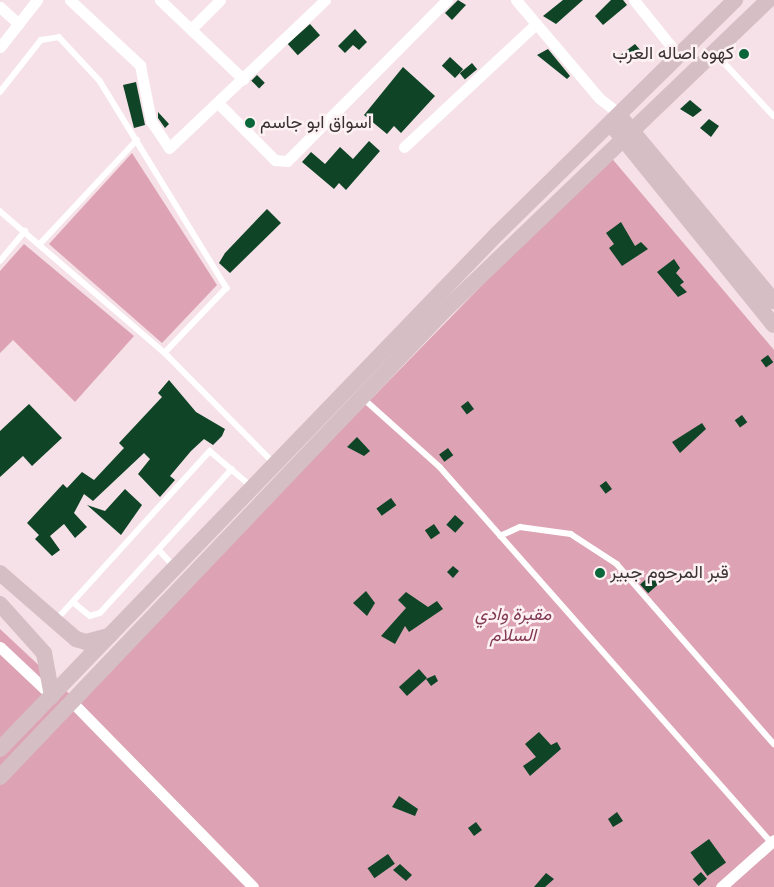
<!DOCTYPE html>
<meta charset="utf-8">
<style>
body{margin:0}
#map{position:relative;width:774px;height:887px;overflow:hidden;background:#f5e1e7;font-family:Spectral,Vazirmatn,serif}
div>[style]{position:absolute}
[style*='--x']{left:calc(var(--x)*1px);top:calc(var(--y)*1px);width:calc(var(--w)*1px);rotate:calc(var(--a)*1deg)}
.green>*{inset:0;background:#dda3b5}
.building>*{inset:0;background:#0f4427;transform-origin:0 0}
.lane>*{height:5.5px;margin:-2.75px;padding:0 2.75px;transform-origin:2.75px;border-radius:2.75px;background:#fff}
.street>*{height:11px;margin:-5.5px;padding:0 5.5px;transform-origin:5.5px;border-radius:5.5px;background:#fff}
.secondary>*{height:16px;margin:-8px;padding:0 8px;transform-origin:8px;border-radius:8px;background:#d5bfc5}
.dots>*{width:14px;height:14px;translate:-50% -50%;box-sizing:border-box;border:2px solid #fdf1f4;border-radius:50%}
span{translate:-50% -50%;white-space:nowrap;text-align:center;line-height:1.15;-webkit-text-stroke:5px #fdf1f4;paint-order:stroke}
.poi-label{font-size:18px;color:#393133}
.right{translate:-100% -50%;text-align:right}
.left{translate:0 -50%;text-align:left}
.park-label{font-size:18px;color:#833b55;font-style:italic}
</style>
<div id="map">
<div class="green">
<i style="clip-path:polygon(132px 153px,217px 285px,162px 343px,49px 244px)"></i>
<i style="clip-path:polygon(609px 155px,774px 350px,774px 887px,0 887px,0 629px,77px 701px)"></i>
<i style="clip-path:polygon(24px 244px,134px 336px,75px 402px,13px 340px,0 353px,0 271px)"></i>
</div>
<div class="building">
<i style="clip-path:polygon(458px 0,466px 5px,452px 20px,445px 13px)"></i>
<i style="clip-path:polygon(563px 0,583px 0,556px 24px,543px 16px)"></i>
<i style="clip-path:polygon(611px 0,623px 0,627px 5px,603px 25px,595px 16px)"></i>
<i style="left:310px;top:24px;width:15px;height:30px;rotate:48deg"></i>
<i style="clip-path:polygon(355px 29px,367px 42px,359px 50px,353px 45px,345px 53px,338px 46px)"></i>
<i style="clip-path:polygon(635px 44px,642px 52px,628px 63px,619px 56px)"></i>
<i style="clip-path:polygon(548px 49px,570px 76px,567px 79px,537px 55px)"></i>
<i style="left:450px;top:57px;width:18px;height:12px;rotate:43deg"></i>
<i style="left:472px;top:63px;width:8px;height:16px;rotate:50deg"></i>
<i style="clip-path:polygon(403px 67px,435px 96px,401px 133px,394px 126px,387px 134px,364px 115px)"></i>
<i style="left:257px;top:75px;width:11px;height:8px;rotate:45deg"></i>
<i style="clip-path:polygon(136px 82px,145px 125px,134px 128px,123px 85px)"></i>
<i style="clip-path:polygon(690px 100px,702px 110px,693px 117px,680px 109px)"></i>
<i style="clip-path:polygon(158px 112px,169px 124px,165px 128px,158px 118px)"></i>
<i style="clip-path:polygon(709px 119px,719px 126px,711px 137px,700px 128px)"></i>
<i style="clip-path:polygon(369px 141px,380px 151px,346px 190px,339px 183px,334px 189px,302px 162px,311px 152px,325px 164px,340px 147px,353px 159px)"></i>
<i style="clip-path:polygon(267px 209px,281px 223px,230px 273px,219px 263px,225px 253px)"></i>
<i style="clip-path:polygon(621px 222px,635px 246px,641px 242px,648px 249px,622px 266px,609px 248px,614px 244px,606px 233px)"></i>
<i style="clip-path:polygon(674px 259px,680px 268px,676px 273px,684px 282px,680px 285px,687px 292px,678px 297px,657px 272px)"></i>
<i style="left:768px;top:355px;width:9px;height:9px;rotate:54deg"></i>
<i style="clip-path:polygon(169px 380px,196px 412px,225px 429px,222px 436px,213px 445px,204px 439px,191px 451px,170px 476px,175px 480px,160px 497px,138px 474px,150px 459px,144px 453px,93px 501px,84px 494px,74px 513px,87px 527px,75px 538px,64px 524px,50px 536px,60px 550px,52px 556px,35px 539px,39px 535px,27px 523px,63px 484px,67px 488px,82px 472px,94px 480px,124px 448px,119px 443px,162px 397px,158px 393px)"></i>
<i style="left:468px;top:401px;width:10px;height:9px;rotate:53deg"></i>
<i style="clip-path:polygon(29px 404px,62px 438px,32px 466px,23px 456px,0 477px,0 431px)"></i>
<i style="left:742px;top:415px;width:9px;height:9px;rotate:54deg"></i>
<i style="clip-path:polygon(702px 423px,706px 429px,680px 453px,672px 442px)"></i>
<i style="clip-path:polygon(357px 437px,370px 451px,364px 456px,347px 447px)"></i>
<i style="left:448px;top:448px;width:9px;height:11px;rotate:54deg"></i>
<i style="left:606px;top:481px;width:10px;height:8px;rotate:53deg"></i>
<i style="clip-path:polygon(125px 489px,142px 505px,121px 535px,87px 505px,105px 511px)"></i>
<i style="left:391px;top:498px;width:9px;height:18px;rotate:54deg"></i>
<i style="left:455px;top:515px;width:12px;height:13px;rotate:42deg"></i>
<i style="left:434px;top:524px;width:11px;height:11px;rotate:56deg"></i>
<i style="clip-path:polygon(453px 566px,459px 571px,453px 578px,447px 572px)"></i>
<i style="left:655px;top:571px;width:12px;height:20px;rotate:48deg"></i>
<i style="clip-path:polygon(366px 591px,375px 603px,367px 616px,353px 603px)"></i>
<i style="clip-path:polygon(406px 592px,428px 607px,437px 601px,443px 609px,409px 632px,405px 626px,395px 644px,381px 636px,406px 608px,398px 600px)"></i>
<i style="left:419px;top:669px;width:12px;height:27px;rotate:48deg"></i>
<i style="clip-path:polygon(435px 675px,438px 681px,431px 686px,426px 679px)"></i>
<i style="clip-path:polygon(539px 732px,551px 745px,557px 742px,561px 749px,530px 776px,523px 766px,536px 757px,525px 744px)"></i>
<i style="clip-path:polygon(399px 796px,418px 809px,415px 816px,392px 807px)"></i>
<i style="clip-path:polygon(617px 812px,623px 821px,613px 827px,608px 819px)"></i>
<i style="left:476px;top:822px;width:10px;height:10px;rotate:53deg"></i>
<i style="left:709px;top:839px;width:29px;height:23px;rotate:54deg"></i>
<i style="left:388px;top:854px;width:12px;height:25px;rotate:55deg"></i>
<i style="clip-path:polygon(400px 864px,412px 875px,406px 881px,393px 870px)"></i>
<i style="left:701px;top:872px;width:9px;height:11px;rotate:49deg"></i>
<i style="clip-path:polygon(546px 873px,554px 879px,545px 887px,534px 887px)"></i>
</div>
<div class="lane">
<i style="--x:715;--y:53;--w:86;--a:46.9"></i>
<i style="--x:0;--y:92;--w:66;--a:-51.7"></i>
<i style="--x:41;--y:40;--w:18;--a:-9"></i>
<i style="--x:59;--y:37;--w:60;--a:47"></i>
<i style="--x:100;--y:81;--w:243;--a:58.5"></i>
<i style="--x:227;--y:288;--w:90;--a:133.6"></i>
<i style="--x:165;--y:353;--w:155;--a:45.3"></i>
<i style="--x:0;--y:211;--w:218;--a:40.7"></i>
<i style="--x:40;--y:244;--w:142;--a:-47"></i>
<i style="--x:0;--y:261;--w:39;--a:-50"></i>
<i style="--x:363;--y:398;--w:103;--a:41.9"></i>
<i style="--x:440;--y:467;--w:502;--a:48.56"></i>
<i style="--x:500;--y:536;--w:22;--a:-24"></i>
<i style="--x:520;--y:527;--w:51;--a:7.8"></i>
<i style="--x:571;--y:534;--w:55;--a:33.1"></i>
<i style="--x:617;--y:564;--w:239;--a:48.9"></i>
<i style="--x:159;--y:550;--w:23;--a:47"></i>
<i style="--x:73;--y:602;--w:22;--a:39"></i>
<i style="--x:90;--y:616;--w:10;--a:-17"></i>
<i style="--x:100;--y:613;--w:195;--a:-47.5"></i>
<i style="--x:57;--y:619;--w:227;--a:-47.7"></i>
<i style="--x:210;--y:451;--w:54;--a:40.5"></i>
</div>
<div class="street">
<i style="--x:70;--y:0;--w:96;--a:42.9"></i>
<i style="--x:140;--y:65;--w:57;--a:78.9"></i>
<i style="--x:151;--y:121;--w:32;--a:56"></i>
<i style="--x:169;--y:148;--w:215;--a:-43.5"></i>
<i style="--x:160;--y:0;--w:115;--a:43.6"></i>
<i style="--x:516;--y:0;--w:128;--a:49.7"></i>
<i style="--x:599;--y:98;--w:24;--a:38"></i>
<i style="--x:634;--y:0;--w:70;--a:51.3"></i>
<i style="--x:0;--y:7;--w:25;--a:42"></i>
<i style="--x:191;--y:29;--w:41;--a:-45"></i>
<i style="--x:0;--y:47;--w:60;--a:-51.8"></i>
<i style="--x:218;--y:103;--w:81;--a:45"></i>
<i style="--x:275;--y:160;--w:12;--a:5"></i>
<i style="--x:287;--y:161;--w:227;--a:-45.2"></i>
<i style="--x:404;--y:147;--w:180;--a:-43"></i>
<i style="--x:0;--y:647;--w:71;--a:43.3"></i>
<i style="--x:73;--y:703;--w:257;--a:45.6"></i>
<i style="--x:721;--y:887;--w:71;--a:-41.6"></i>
</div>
<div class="secondary">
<i style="--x:623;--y:120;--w:236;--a:50.2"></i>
<i style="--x:615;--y:129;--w:252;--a:51"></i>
<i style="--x:0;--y:573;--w:101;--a:41"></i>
<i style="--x:76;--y:639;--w:10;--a:17"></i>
<i style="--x:86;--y:642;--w:24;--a:-15"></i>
<i style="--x:0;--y:604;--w:66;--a:48.1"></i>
<i style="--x:44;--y:653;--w:44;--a:79.5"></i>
<i style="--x:0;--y:749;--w:716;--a:-46.02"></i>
<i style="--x:497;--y:234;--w:334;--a:-44.5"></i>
<i style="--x:0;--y:777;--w:645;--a:-46.38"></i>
<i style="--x:445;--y:310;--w:448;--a:-43.8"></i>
</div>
<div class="dots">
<i style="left:744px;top:54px;background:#09673a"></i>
<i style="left:250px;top:123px;background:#09673a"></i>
<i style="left:600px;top:573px;background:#09673a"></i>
</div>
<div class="poi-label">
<span class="right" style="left:734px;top:54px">كهوه اصاله العرب</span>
<span class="left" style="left:260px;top:123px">اسواق ابو جاسم</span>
<span class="left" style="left:610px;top:573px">قبر المرحوم جبير</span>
</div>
<div class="park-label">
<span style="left:513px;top:626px">مقبرة وادي<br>السلام</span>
</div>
</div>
